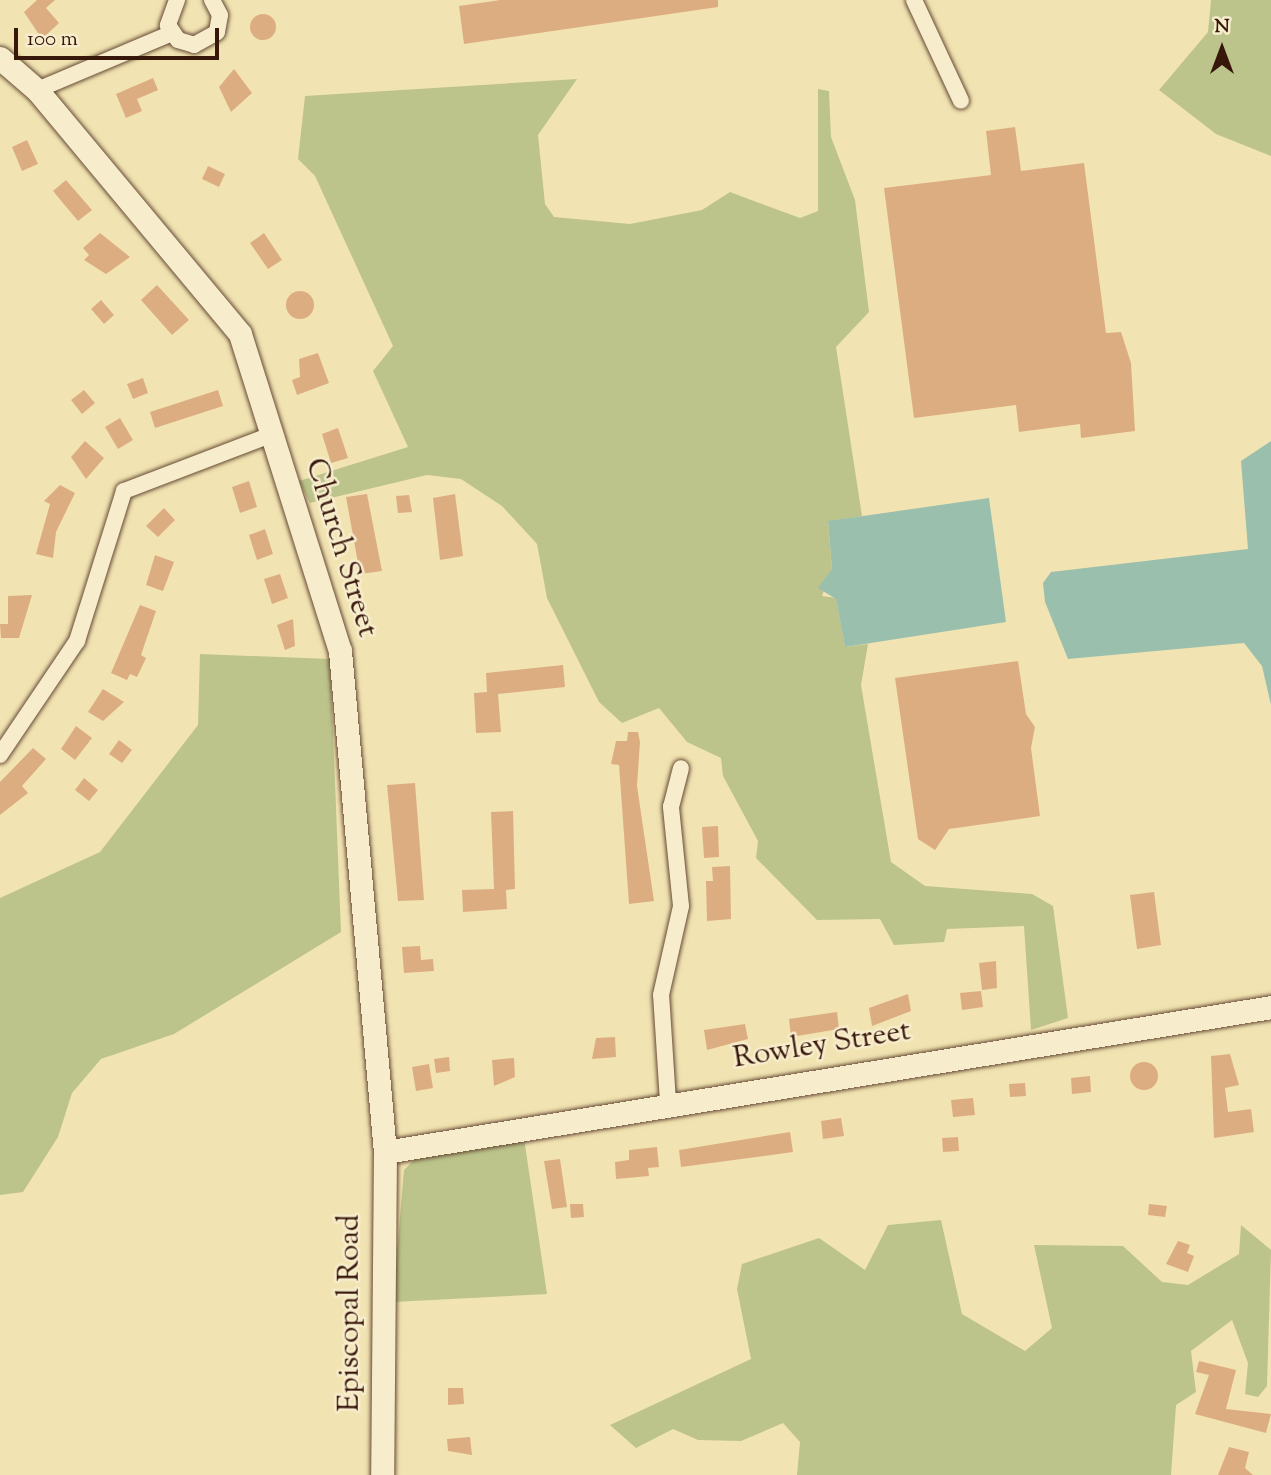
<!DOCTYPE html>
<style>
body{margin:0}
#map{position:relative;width:1271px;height:1475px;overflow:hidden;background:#f2e4b2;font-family:"Sorts Mill Goudy",serif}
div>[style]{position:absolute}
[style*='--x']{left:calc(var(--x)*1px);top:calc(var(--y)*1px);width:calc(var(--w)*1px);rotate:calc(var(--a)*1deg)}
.green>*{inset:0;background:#bcc48b}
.water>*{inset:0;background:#9bbfad}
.building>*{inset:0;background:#ddad82}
.round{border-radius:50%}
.roads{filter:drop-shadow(0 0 2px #664a35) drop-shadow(0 0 2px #664a35)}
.street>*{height:16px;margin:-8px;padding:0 8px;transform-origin:8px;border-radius:8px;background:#f7edcd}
.secondary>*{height:23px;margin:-11.5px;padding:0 11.5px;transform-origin:11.5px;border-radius:11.5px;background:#f7edcd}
span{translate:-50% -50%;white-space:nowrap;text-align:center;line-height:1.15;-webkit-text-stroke:5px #f7edcd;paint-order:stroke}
.street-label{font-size:30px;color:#38170b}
.north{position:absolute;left:1187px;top:14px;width:70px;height:70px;-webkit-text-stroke:5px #f7edcd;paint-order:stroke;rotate:0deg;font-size:19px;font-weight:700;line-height:28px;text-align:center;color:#38170b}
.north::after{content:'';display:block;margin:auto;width:24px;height:32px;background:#38170b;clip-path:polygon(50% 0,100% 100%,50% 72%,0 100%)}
.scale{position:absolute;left:14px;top:28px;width:205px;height:32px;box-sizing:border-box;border:4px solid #38170b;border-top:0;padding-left:9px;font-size:21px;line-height:24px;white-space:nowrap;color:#38170b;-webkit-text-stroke:5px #f7edcd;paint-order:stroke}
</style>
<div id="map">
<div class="green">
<div style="clip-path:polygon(1211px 0,1271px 0,1271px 156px,1216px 134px,1159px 90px,1208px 32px)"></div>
<div style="clip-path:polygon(577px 79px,538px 135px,545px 204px,554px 217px,630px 224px,702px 210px,730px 192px,800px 218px,818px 211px,818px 89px,829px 91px,831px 137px,855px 200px,869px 312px,836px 347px,862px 516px,828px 522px,832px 569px,822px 596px,836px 598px,845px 647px,868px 644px,861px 685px,891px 862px,925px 886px,1032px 894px,1053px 906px,1068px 1018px,1031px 1030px,1024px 926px,947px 929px,944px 942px,894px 945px,880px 919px,817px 920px,756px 858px,758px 841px,723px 776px,721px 758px,687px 742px,659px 708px,622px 723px,599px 702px,547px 598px,537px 544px,502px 506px,461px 479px,427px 475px,310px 503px,299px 481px,408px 447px,373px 371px,393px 346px,315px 176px,298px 159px,305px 96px)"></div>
<div style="clip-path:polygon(200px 654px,330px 659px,341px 932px,174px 1034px,101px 1059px,72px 1093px,58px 1137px,23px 1192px,0 1195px,0 898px,100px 852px,198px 725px)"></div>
<div style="clip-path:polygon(524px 1138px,547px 1294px,393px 1302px,404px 1170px,416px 1158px)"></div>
<div style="clip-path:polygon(941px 1220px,962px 1314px,1025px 1351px,1052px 1328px,1034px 1245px,1123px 1246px,1162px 1282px,1188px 1285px,1239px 1254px,1241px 1225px,1271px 1250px,1267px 1386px,1258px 1397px,1245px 1394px,1248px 1363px,1232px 1320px,1191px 1351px,1196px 1392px,1176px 1405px,1171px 1475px,797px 1475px,800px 1442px,783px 1423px,741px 1441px,698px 1440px,673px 1429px,636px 1448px,610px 1425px,751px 1359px,737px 1289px,742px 1264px,819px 1238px,865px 1270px,888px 1225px)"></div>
</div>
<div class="water">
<div style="clip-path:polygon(1271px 441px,1271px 705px,1262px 666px,1244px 643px,1068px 659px,1045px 602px,1043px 583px,1051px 572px,1248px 549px,1241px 461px)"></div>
<div style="clip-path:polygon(989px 498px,1006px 622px,845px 647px,836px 599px,818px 588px,832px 569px,828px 521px)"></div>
</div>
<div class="building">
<div style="clip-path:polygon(37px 0,55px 0,46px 8px,59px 23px,42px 39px,24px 12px)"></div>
<div style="clip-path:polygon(500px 0,718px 0,718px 7px,464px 44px,459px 6px)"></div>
<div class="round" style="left:250px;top:14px;width:26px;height:26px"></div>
<div style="clip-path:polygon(234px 69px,252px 93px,231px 112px,219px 87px)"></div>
<div style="clip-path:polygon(153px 78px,158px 90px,137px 99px,142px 111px,126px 118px,116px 94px)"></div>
<div style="clip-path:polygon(1015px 127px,1021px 171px,1084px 163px,1106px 333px,1121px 332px,1131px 363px,1135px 431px,1081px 438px,1080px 424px,1019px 432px,1016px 405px,914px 418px,884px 188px,991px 175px,986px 131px)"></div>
<div style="clip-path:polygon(27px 140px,38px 164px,22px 171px,12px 147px)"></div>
<div style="clip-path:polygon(208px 166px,225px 174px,219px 187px,202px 179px)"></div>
<div style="clip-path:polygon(66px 180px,92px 210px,78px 221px,53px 191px)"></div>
<div style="clip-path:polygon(100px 233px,130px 257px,106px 274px,84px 260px,89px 255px,83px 248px)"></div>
<div style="clip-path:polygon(264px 233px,282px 260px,268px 269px,250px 243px)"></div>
<div style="clip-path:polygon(157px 285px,189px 320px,172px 335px,141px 300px)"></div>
<div class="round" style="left:286px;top:291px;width:28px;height:28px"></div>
<div style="clip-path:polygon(101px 300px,114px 315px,104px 324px,91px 309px)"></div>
<div style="clip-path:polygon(318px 353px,329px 383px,297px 395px,292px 380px,300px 377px,299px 359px)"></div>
<div style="clip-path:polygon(143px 378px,148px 393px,133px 399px,127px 384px)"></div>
<div style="clip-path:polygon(84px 390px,95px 403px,82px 414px,71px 400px)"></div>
<div style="clip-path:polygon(218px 390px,223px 406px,155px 428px,150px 412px)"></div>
<div style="clip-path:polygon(120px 418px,133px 440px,118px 449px,105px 427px)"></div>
<div style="clip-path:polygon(338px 428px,348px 458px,331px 463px,322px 434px)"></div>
<div style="clip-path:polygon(85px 441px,104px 458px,86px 479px,71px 457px)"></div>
<div style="clip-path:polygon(249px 481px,257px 507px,240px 513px,232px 487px)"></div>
<div style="clip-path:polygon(60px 485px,75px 493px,56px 532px,53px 558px,36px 554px,50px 504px,44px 501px)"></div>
<div style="clip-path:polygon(367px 494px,382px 571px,360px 574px,346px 497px)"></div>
<div style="clip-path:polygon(455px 494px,463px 556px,440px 560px,433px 498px)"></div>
<div style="clip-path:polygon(409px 495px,412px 512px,398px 513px,396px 496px)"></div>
<div style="clip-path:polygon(164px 508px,175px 520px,158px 537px,146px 526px)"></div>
<div style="clip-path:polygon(265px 529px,273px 554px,257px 560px,249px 535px)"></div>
<div style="clip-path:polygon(155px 555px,174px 562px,163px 591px,146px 585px)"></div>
<div style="clip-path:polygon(280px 574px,288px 598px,272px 604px,264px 579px)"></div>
<div style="clip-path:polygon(32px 595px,19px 638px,1px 638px,0 624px,8px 624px,8px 596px)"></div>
<div style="clip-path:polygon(140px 605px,156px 611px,141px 655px,146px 658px,137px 677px,130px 674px,127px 680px,111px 673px)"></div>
<div style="clip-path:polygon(293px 619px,295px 646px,285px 650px,277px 625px)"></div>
<div style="clip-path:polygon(1018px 661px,1026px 714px,1035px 727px,1031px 748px,1040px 816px,949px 829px,935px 850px,918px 839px,895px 678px)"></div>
<div style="clip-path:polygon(563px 665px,565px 687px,498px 694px,501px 732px,476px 733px,474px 693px,487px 692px,486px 673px)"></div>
<div style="clip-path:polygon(103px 689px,124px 702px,103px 721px,88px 712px)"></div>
<div style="clip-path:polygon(76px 726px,92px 738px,75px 760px,61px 749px)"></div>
<div style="clip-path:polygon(628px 732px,638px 732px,640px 742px,637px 786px,654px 901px,629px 904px,619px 765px,611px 764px,616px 741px,627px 741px)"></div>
<div style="clip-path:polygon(119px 740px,132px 750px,122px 763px,109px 754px)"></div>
<div style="clip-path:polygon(33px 748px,46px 759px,22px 786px,28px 793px,0 815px,0 782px)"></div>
<div style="clip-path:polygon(84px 778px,98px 790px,89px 801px,75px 790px)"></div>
<div style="clip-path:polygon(415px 783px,424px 900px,398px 901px,387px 785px)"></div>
<div style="clip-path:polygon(513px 811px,515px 889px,506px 890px,507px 909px,463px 912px,462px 890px,494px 889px,491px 812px)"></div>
<div style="clip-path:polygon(718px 826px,719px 857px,704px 858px,702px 827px)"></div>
<div style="clip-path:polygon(730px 866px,731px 919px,707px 921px,706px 881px,713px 881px,712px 867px)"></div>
<div style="clip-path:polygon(1154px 892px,1161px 945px,1137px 949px,1130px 895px)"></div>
<div style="clip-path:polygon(420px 946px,421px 960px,433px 959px,434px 971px,404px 973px,402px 947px)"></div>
<div style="clip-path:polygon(996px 961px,997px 988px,982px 990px,979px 963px)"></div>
<div style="clip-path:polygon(981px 991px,983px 1007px,962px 1010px,960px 993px)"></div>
<div style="clip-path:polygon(908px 994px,911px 1011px,872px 1026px,869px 1008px)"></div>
<div style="clip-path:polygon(837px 1012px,839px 1029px,791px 1037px,789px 1019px)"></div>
<div style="clip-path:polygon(745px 1024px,748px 1039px,707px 1050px,704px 1030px)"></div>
<div style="clip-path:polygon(615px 1037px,616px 1057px,592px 1059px,596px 1038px)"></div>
<div style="clip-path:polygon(1230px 1054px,1239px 1085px,1225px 1088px,1228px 1112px,1251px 1109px,1254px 1132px,1214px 1138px,1211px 1056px)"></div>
<div style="clip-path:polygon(449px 1057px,450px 1071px,436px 1073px,434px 1059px)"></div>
<div style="clip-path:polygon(514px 1058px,515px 1077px,494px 1086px,492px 1060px)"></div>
<div class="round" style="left:1130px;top:1062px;width:28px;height:28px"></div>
<div style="clip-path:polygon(429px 1064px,433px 1088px,416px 1091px,412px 1067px)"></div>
<div style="clip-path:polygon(1090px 1076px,1091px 1092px,1072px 1094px,1071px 1078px)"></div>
<div style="clip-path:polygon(1025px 1083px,1026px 1096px,1010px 1097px,1009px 1084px)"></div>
<div style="clip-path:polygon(973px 1098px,975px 1115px,953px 1117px,951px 1100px)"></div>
<div style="clip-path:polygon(841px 1118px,844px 1136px,823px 1139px,821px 1121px)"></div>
<div style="clip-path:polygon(790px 1132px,793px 1152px,681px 1167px,679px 1150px)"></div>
<div style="clip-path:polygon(958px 1137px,959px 1151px,943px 1152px,942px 1138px)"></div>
<div style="clip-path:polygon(657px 1147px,659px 1167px,648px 1168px,649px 1176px,616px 1179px,615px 1162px,629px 1160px,629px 1150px)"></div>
<div style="clip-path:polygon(560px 1159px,567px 1207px,552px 1209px,544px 1161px)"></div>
<div style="clip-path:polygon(570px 1204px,583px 1204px,584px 1217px,571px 1218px)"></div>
<div style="clip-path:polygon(1149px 1204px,1167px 1206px,1165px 1217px,1148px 1215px)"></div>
<div style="clip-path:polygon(1178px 1241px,1190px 1245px,1187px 1253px,1194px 1256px,1188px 1272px,1166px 1264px)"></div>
<div style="clip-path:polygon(1199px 1361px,1236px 1370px,1226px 1409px,1271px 1414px,1266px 1433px,1195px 1414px,1209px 1375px,1196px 1372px)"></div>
<div style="clip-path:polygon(448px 1388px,463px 1388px,464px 1404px,448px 1405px)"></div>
<div style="clip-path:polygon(470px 1437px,472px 1455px,448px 1451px,447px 1439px)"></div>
<div style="clip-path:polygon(1229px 1447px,1249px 1452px,1245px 1468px,1253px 1475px,1218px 1475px)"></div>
</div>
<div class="roads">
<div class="street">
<div style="--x:177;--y:0;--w:27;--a:110"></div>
<div style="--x:168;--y:25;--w:18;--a:56"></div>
<div style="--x:178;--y:40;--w:17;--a:17"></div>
<div style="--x:194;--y:45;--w:26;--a:-29"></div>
<div style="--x:217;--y:32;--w:17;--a:-80"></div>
<div style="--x:220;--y:15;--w:17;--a:-118"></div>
<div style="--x:914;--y:0;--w:111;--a:65"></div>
<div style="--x:37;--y:90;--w:147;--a:-22.9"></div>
<div style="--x:0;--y:755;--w:138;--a:-56"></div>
<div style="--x:77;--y:641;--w:157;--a:-72.6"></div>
<div style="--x:124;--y:491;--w:157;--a:-20.9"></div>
<div style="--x:668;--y:1102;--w:107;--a:-93.7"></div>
<div style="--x:661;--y:995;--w:91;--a:-77.3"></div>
<div style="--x:681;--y:906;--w:100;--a:-95.8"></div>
<div style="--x:671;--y:807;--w:40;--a:-75.6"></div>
</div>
<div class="secondary">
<div style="--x:0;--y:58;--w:49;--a:40.9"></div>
<div style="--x:37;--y:90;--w:317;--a:50.2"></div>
<div style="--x:240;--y:334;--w:332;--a:72.5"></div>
<div style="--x:340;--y:651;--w:503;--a:84.87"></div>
<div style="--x:385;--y:1152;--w:323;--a:90.5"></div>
<div style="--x:385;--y:1152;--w:898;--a:-9.29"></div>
</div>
</div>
<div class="street-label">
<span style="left:340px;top:548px;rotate:73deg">Church Street</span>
<span style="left:822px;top:1046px;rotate:-9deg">Rowley Street</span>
<span style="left:351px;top:1313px;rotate:-90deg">Episcopal Road</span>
</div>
<div class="north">N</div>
<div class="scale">100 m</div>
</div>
